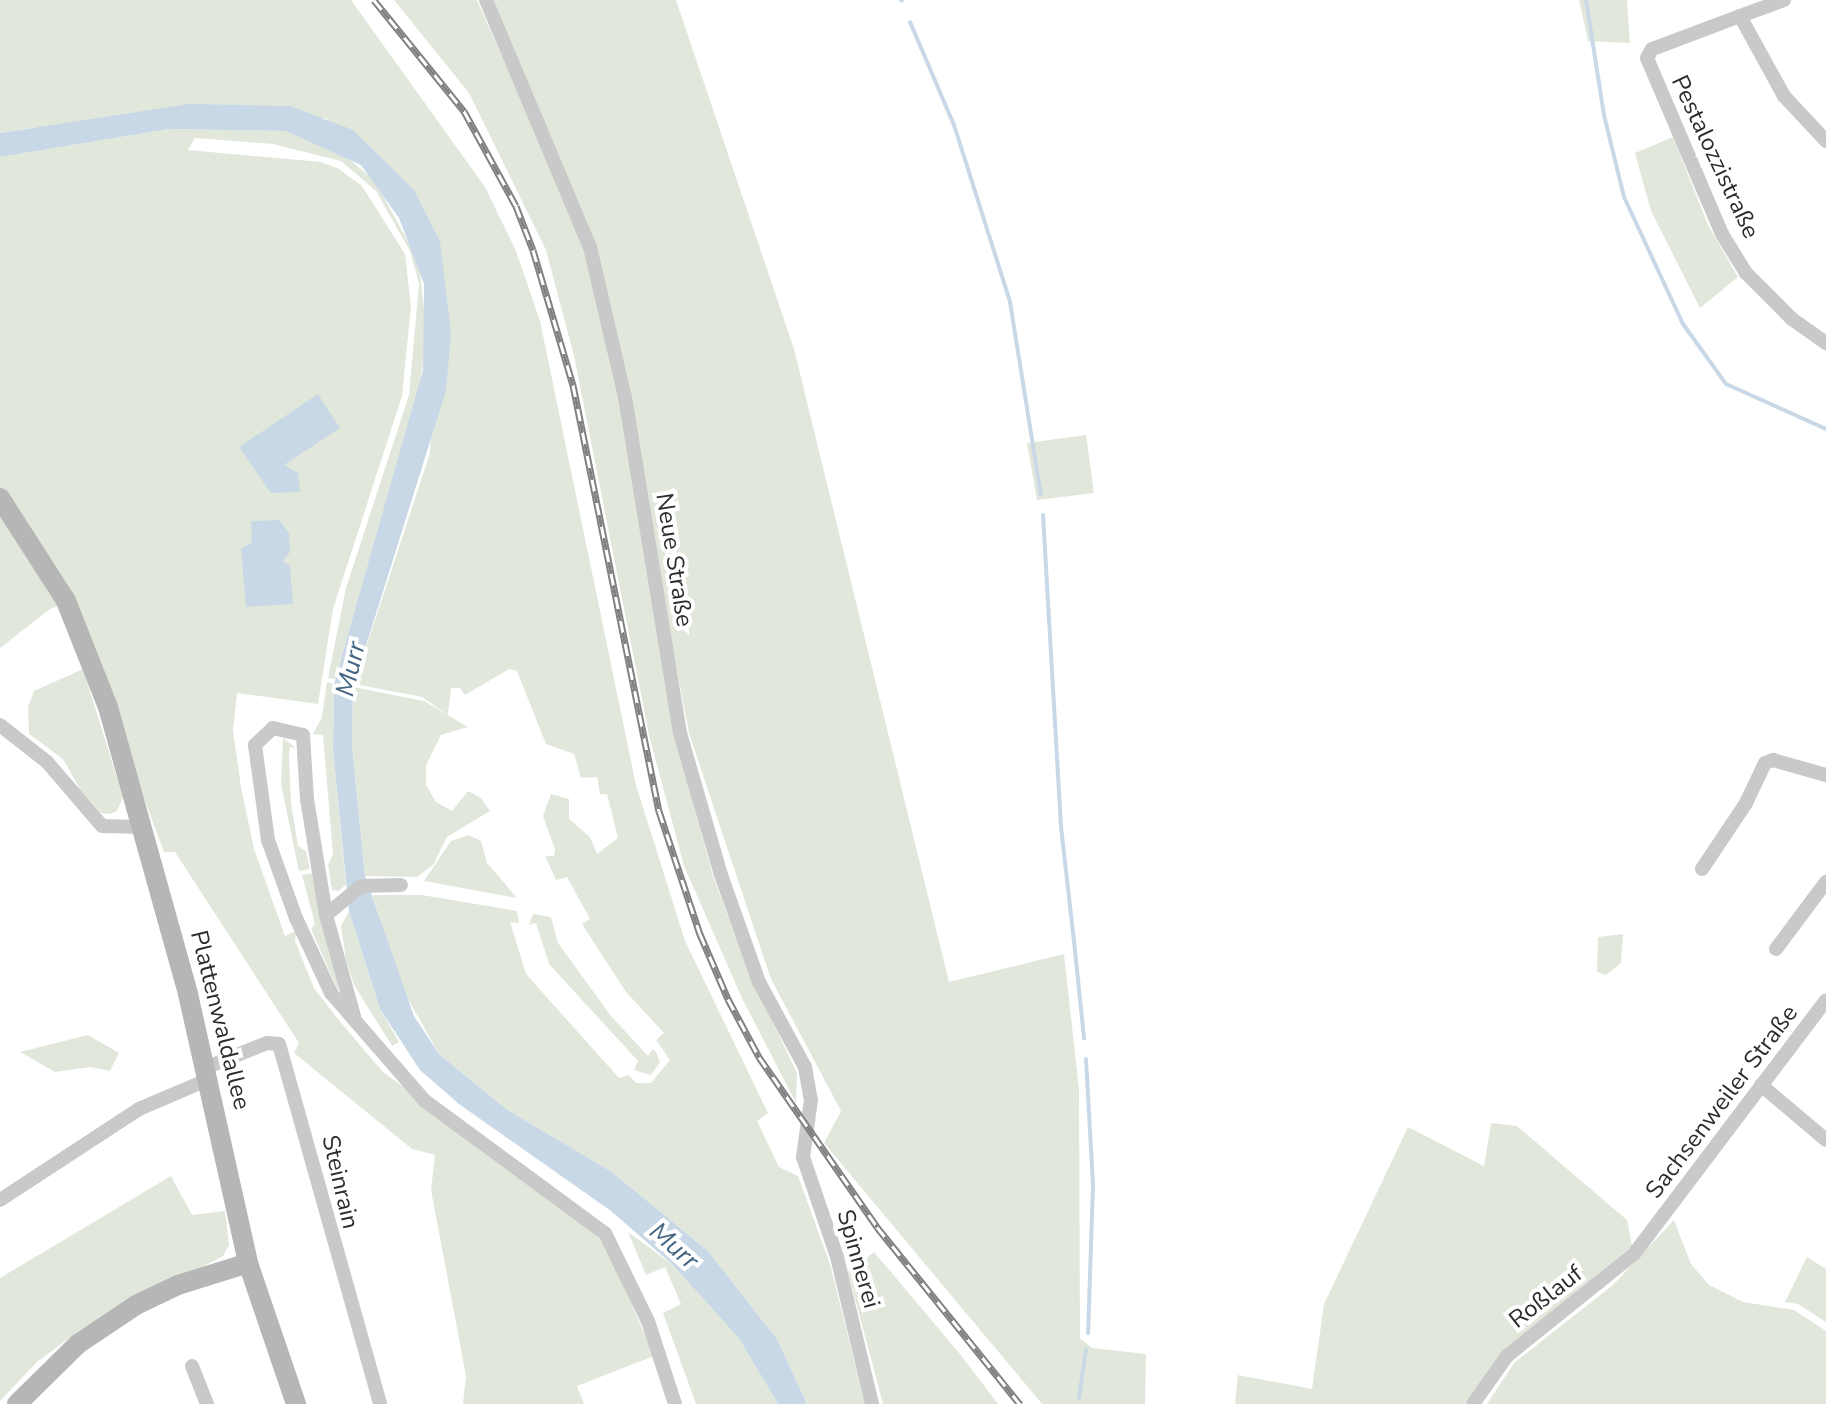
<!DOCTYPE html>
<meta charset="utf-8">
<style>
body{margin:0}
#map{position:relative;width:1826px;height:1404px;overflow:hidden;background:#fff;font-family:"Nunito Sans",sans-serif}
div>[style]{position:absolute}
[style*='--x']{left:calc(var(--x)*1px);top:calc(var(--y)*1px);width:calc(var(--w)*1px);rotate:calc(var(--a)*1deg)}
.green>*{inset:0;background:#e1e8db}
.water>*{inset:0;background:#c9d8e6}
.stream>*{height:4px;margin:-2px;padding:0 2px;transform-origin:2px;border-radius:2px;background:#c9d8e6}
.street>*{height:14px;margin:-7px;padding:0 7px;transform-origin:7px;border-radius:7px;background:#c9c9c9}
.secondary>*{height:20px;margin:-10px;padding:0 10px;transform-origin:10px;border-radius:10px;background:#b6b6b6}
.rail>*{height:7px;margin-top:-3.5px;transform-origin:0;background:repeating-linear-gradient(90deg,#fff 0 12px,#818181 0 24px);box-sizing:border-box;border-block:2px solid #818181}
span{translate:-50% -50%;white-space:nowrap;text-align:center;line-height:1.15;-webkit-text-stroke:8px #fff;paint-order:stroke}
.street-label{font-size:24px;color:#2c2c2c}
.water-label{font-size:26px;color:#446683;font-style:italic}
</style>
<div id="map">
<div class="green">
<div style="clip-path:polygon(0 0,351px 0,485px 187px,516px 251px,540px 321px,636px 785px,685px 941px,768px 1113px,757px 1121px,779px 1167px,798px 1176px,830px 1264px,865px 1404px,807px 1404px,777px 1339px,708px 1251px,612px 1172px,506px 1109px,439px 1054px,403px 990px,372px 895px,422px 895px,517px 911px,519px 923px,510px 922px,526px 974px,619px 1078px,629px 1075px,636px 1083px,651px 1083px,670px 1060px,656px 1040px,664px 1033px,626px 992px,582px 924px,590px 919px,567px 877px,556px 880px,545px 856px,554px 856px,555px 849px,543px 816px,551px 794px,569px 799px,569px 819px,590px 837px,597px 854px,618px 838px,607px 794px,600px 794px,597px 777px,581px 778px,574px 754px,546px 744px,517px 671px,509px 669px,465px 695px,460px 688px,451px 688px,448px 715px,422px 697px,354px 684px,430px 453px,440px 241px,326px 118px,30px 128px,0 133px)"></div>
<div style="clip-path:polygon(394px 0,477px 0,586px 246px,620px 403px,674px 734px,713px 876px,747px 968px,797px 1073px,796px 1103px,742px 998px,684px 866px,649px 735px,574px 356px,546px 250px,469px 93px)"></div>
<div style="clip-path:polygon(491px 0,676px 0,794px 349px,949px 982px,1064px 954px,1079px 1089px,1080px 1338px,1092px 1348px,1146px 1354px,1145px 1404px,1042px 1404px,824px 1143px,841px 1111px,771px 979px,689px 733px,595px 245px)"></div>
<div style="clip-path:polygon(1579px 0,1627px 0,1630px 43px,1588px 41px)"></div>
<div style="clip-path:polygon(169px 129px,286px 131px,342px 153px,375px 181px,419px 262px,427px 339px,416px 407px,335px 679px,328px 678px,346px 588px,409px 395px,419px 284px,410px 251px,376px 191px,341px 161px,273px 144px,195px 138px,188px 150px,321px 162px,339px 169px,362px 186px,405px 254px,411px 306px,402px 396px,333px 609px,318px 704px,237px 693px,233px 730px,241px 787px,254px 849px,285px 936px,296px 931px,295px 941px,314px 988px,337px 1018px,383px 1072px,590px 1225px,610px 1254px,654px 1356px,577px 1386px,584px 1404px,463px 1404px,466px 1376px,431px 1190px,435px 1155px,412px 1149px,294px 1053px,299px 1043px,175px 852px,164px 852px,71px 601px,50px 609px,0 648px,0 157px)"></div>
<div style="clip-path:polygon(1673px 137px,1708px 225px,1738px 277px,1700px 308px,1651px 211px,1635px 153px)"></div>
<div style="clip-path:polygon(1086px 435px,1094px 493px,1037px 500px,1027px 443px)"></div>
<div style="clip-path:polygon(83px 669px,123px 797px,117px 811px,110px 814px,101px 813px,81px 791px,63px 759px,29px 734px,28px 707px,34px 691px)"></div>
<div style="clip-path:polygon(327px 682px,334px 684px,333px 750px,346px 885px,338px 891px,332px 890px,328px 865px,333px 854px,323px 735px,313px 734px,322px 717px)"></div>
<div style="clip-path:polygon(353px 687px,424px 701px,468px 727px,441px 735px,426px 765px,426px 785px,436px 802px,452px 811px,468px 791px,481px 798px,490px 811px,447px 837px,433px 865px,417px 877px,365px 876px,352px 745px)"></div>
<div style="clip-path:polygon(283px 738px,296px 748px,290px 747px,289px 754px,291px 803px,298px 846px,306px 851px,310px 869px,299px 871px,281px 784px)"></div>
<div style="clip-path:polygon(469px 835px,481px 841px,487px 863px,517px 898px,424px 881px,451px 841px)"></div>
<div style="clip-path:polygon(312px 873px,339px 987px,338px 991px,311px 929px,315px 924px,302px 875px)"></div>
<div style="clip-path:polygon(349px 911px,380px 1009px,399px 1042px,392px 1046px,354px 985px,346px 960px,341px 926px)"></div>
<div style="clip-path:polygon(533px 914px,551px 917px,558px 943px,611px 1016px,648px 1056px,653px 1049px,656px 1052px,660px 1062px,651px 1075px,634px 1070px,638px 1061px,549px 964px,536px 923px,529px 925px)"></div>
<div style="clip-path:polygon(1623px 934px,1621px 963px,1606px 975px,1597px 972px,1598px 937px)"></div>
<div style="clip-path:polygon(88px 1035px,119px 1053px,110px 1071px,91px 1067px,55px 1072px,20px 1052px)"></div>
<div style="clip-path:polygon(1491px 1123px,1517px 1126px,1627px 1220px,1632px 1246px,1502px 1352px,1465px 1404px,1235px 1404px,1238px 1375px,1312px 1389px,1324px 1304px,1408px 1127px,1484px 1166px)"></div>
<div style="clip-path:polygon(171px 1176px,192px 1215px,225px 1211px,229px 1245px,223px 1256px,79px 1331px,37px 1362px,0 1401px,0 1278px)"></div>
<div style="clip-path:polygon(1674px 1220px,1691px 1264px,1709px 1285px,1743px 1302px,1794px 1310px,1826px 1331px,1826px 1404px,1487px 1404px,1514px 1363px,1613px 1285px)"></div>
<div style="clip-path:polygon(628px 1232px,673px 1265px,707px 1299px,738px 1337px,778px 1404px,696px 1404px,663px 1313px,681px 1304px,665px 1267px,646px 1275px)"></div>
<div style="clip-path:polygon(874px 1252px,960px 1354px,998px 1404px,883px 1404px,848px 1272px)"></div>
<div style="clip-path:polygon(1807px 1257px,1826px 1269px,1826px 1322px,1798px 1304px,1785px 1302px)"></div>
</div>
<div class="water">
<div style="clip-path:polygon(189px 104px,291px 106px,353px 130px,414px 190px,440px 241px,451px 333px,446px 391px,353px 687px,352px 745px,365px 876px,414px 1016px,439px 1054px,506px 1109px,612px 1172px,708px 1251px,777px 1339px,807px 1404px,778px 1404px,738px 1337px,673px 1265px,611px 1211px,459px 1104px,420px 1070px,380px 1009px,349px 911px,333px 750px,334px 684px,423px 370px,424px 284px,399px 218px,361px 165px,286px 131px,169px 129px,0 157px,0 133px)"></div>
<div style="clip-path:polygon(318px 394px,340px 428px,284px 465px,298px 473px,300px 492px,271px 493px,239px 447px)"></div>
<div style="clip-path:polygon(279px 520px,289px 533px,290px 552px,283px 561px,290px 566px,293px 604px,246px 607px,241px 549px,252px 542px,251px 521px)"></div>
</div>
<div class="stream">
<div style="--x:901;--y:0;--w:1;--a:45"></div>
<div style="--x:1586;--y:0;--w:116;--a:81.1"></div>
<div style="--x:1604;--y:115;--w:84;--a:76.3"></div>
<div style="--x:1624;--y:197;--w:140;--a:65.1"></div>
<div style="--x:1683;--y:324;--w:74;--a:54.4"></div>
<div style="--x:1726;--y:384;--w:110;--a:24.2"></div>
<div style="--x:910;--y:22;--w:112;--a:66.9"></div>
<div style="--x:954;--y:125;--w:186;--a:72.4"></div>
<div style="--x:1010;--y:302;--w:195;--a:80.9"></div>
<div style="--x:1043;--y:515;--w:313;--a:86.7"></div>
<div style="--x:1061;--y:827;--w:115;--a:83.5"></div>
<div style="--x:1074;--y:941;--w:98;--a:84.1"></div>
<div style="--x:1086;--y:1059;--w:126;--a:86.8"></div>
<div style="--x:1093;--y:1185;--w:148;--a:91.9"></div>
<div style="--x:1079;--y:1398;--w:49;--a:-81.9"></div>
</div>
<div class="street">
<div style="--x:486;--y:0;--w:268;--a:67.2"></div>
<div style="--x:590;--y:247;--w:154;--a:76.9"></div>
<div style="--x:625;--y:397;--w:340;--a:80.7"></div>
<div style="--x:680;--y:733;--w:145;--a:73.9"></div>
<div style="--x:720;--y:872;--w:117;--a:70.5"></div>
<div style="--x:759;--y:982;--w:97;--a:61.6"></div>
<div style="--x:805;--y:1067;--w:34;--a:80"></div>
<div style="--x:811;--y:1100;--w:58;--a:98"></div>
<div style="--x:803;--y:1157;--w:106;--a:71.2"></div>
<div style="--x:837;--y:1257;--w:151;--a:76.6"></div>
<div style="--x:1784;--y:0;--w:47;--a:160"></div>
<div style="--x:1740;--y:16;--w:91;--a:61.2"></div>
<div style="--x:1784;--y:96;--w:62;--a:47"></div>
<div style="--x:1740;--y:16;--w:94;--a:159.4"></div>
<div style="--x:1652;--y:49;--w:10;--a:119"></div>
<div style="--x:1647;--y:58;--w:191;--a:66.9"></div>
<div style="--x:1722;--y:234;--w:46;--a:58.4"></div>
<div style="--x:1746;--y:273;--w:65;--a:45"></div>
<div style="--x:1792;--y:319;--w:42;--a:35.2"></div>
<div style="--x:0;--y:725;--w:60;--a:38.2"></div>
<div style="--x:47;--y:762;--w:84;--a:49.3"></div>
<div style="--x:102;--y:826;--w:41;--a:1.4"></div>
<div style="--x:1702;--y:869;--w:79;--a:-56.3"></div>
<div style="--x:1746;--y:803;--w:44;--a:-64.6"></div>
<div style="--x:1765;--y:763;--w:9;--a:-21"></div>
<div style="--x:1773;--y:760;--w:55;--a:15.8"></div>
<div style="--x:326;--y:915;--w:45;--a:-39.6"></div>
<div style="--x:361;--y:886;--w:40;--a:-1.4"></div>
<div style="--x:1776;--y:949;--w:84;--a:-53.3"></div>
<div style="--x:354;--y:1016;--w:105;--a:-105.5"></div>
<div style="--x:326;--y:915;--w:118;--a:-99.3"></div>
<div style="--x:307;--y:799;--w:64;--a:-93.6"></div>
<div style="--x:303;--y:735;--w:31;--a:-167"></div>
<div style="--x:273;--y:728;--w:25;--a:137"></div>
<div style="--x:255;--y:745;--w:96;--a:82.2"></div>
<div style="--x:268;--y:840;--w:83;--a:70.3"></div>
<div style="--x:296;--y:918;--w:83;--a:65"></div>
<div style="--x:331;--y:993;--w:143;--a:49"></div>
<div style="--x:425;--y:1101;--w:223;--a:36.3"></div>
<div style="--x:605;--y:1233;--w:98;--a:64"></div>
<div style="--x:648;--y:1321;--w:87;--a:72"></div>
<div style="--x:205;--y:1068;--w:67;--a:-22"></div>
<div style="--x:267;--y:1043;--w:12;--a:5"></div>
<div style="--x:279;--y:1044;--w:374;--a:74.3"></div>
<div style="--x:1761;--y:1085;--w:85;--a:40.2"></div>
<div style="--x:0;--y:1200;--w:166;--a:-33.2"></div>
<div style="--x:139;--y:1109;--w:76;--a:-23.2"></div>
<div style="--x:192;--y:1366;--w:41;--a:68.5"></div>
<div style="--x:1473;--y:1404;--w:59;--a:-54.7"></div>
<div style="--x:1507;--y:1356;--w:163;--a:-38.8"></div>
<div style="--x:1634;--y:1254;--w:318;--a:-52.9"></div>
</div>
<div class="secondary">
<div style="--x:0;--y:498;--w:122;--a:57.3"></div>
<div style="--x:66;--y:601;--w:114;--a:68.4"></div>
<div style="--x:108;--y:707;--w:298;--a:74.4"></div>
<div style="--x:188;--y:994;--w:276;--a:77.4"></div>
<div style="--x:248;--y:1263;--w:149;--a:71.2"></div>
<div style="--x:17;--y:1404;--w:86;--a:-44.5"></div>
<div style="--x:78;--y:1344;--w:70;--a:-33.9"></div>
<div style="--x:136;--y:1305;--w:47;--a:-25.5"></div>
<div style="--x:178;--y:1285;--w:73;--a:-17.4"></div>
</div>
<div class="rail">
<div style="--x:374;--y:0;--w:143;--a:51"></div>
<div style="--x:464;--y:111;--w:108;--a:61.3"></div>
<div style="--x:516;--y:206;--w:47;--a:68.9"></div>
<div style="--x:533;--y:250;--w:141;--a:73.5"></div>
<div style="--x:573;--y:385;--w:435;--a:78.6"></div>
<div style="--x:659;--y:811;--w:130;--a:71.6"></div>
<div style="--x:700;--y:934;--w:71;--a:66.7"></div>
<div style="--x:728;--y:999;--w:66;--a:61.9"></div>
<div style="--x:759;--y:1057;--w:207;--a:55.2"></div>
<div style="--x:877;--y:1227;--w:228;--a:51.1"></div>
</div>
<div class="street-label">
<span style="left:1715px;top:157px;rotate:65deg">Pestalozzistraße</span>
<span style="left:674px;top:560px;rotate:81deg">Neue Straße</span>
<span style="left:220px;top:1020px;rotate:76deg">Plattenwaldallee</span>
<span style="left:1722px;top:1102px;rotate:-53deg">Sachsenweiler Straße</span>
<span style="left:340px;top:1182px;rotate:77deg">Steinrain</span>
<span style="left:858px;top:1259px;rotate:74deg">Spinnerei</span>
<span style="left:1546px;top:1297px;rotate:-38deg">Roßlauf</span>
</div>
<div class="water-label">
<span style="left:351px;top:669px;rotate:-77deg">Murr</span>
<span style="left:674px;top:1246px;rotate:42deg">Murr</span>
</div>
</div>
